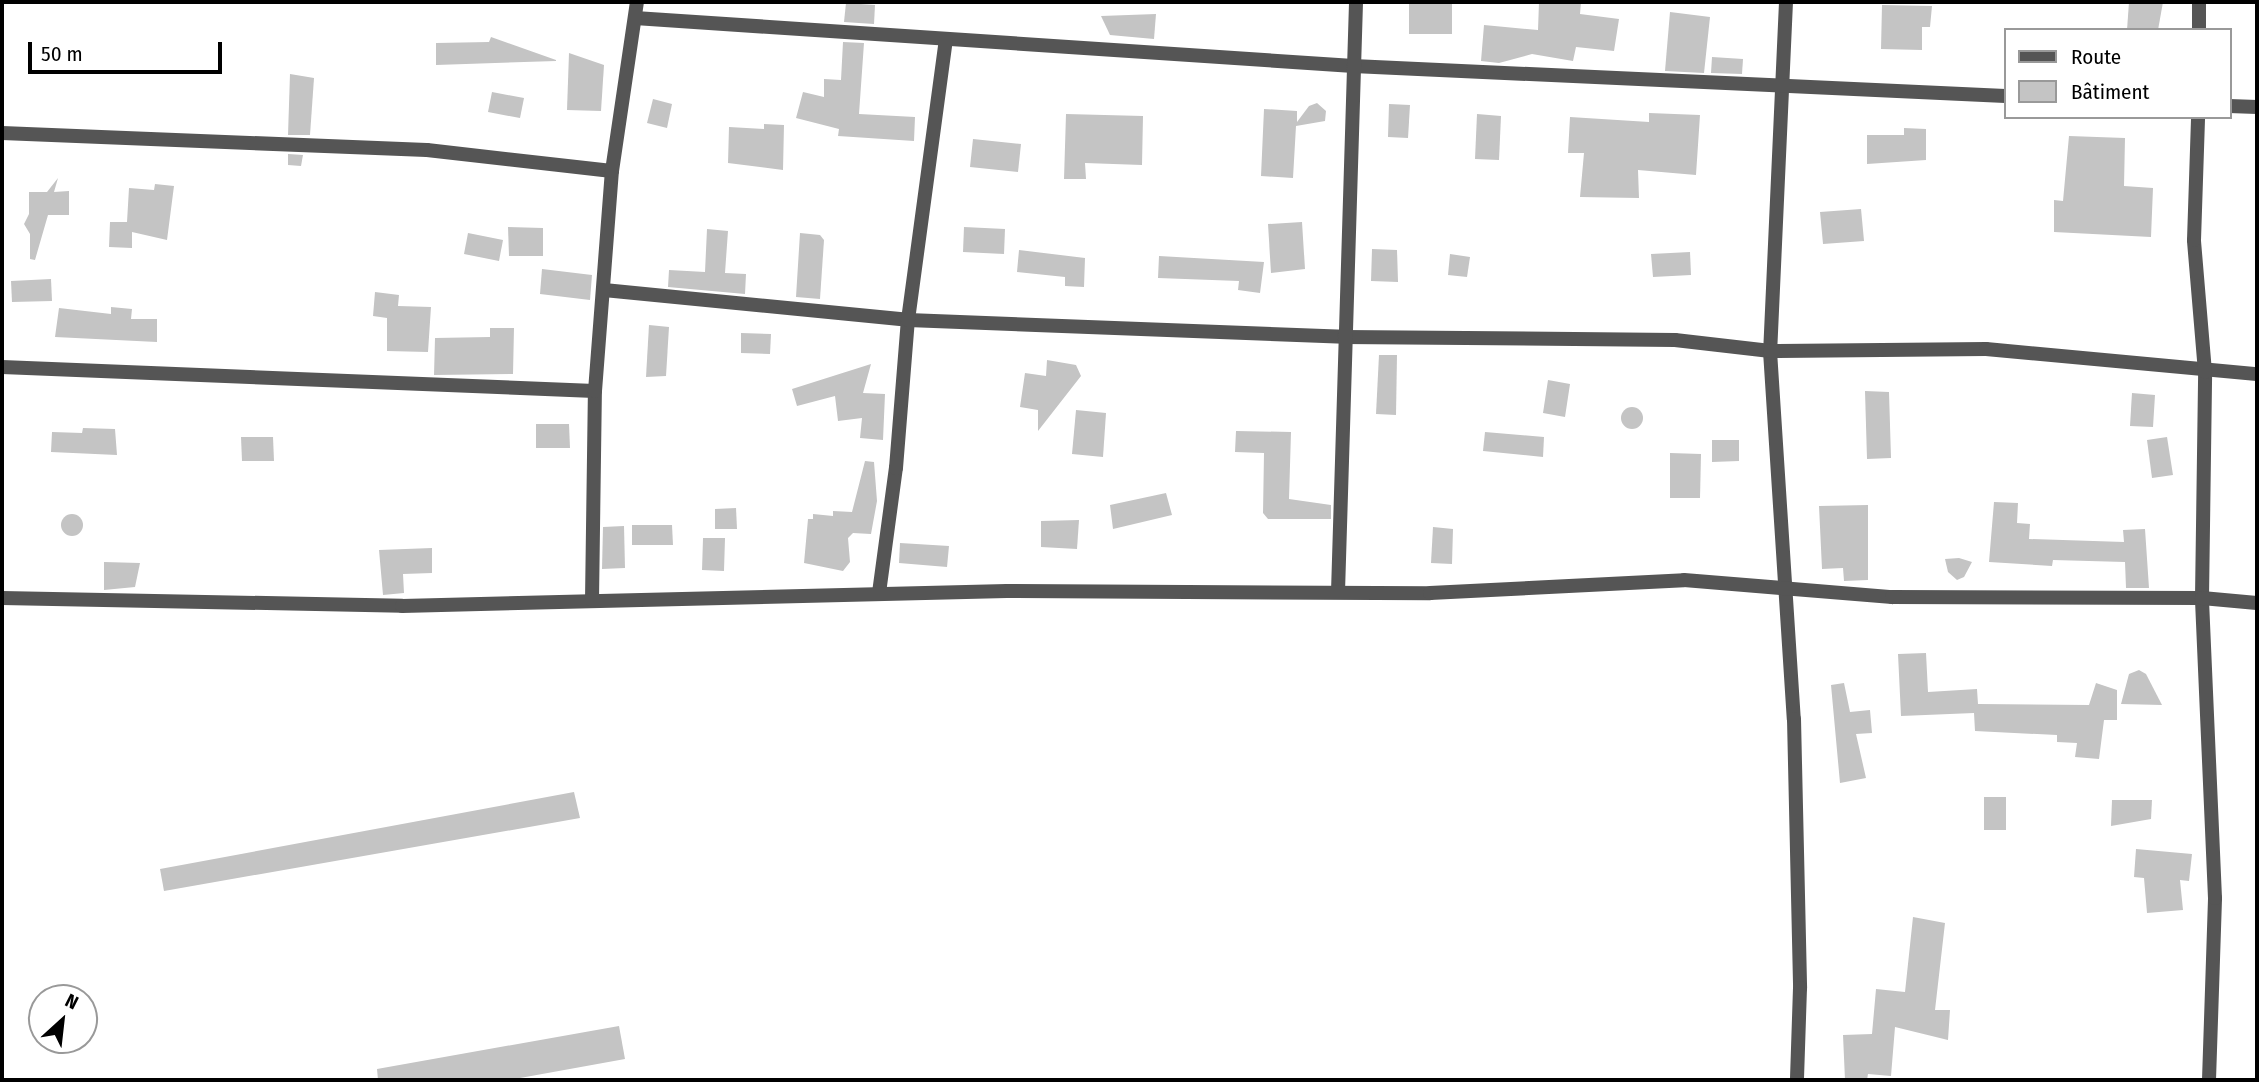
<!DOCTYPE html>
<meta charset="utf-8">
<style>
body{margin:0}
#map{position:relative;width:2259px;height:1082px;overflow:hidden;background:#fff;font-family:"Fira Sans Condensed",sans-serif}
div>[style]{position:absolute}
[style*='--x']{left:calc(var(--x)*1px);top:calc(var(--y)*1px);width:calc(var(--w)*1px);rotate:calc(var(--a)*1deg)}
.building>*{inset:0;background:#c4c4c4}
.round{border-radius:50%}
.minor>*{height:14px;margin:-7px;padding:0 7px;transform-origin:7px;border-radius:7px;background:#555}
span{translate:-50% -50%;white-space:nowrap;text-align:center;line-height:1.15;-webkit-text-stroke:5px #fff;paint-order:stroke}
.frame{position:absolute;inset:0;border:4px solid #000;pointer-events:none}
.legend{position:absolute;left:2004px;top:28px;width:228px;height:91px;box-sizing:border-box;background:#fff;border:2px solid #999;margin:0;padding:9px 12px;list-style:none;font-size:21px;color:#000}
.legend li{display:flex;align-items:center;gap:14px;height:35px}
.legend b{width:35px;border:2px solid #999}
.north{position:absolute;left:28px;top:984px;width:70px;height:70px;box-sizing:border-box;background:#fff;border:2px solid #999;border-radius:50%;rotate:27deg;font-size:19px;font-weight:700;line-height:28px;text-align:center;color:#000}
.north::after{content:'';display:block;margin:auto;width:24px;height:32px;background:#000;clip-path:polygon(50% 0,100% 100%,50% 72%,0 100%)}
.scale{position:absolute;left:28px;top:42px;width:194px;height:32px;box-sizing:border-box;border:4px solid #000;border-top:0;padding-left:9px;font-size:21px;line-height:24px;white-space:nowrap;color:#000;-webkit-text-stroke:5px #fff;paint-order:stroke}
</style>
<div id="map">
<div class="building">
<div style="clip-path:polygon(1409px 2px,1452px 2px,1452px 34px,1409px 34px)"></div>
<div style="clip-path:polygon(1539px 2px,1581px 2px,1580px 14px,1619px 19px,1614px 51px,1576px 47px,1573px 61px,1532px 54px,1499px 63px,1481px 61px,1484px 25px,1538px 30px)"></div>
<div style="clip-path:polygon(2129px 2px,2163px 2px,2158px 30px,2127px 30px)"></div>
<div style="clip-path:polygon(846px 3px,875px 5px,874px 24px,844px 22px)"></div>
<div style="clip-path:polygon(1882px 5px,1932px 6px,1930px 27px,1922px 27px,1922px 50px,1881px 49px)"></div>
<div style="clip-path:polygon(1670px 12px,1710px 17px,1704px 73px,1665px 71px)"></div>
<div style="clip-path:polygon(1156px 14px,1154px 39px,1110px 35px,1101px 16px)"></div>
<div style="clip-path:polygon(491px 37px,556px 60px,556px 61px,436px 65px,436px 43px,489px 42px)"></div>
<div style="clip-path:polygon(843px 42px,864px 43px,859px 114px,915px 117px,914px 141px,838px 136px,839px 129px,796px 118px,803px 92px,824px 97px,824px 79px,841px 80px)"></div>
<div style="clip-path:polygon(569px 53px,604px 65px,601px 111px,567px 110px)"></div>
<div style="clip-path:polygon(1712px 57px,1743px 59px,1742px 74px,1711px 73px)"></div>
<div style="clip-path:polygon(290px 74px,314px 78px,310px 135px,288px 135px)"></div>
<div style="clip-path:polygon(492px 92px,524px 98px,520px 118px,488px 112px)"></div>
<div style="clip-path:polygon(653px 99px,672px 104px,667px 128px,647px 123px)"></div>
<div style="clip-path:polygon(1317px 103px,1326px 111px,1325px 121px,1296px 126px,1293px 178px,1261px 176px,1264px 109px,1297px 111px,1297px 122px,1309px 106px)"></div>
<div style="clip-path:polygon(1389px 104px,1410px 105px,1408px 138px,1388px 137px)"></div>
<div style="clip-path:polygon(1649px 113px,1700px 115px,1696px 175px,1638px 170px,1639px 198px,1580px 197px,1584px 153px,1568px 153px,1570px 117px,1649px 122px)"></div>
<div style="clip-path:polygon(1066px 114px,1143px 116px,1142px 165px,1085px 163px,1086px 179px,1064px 179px)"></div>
<div style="clip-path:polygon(1477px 114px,1501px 116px,1499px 160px,1475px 159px)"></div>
<div style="clip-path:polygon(764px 124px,784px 125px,783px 170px,728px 163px,729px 127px,764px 129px)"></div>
<div style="clip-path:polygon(1904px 128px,1926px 129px,1926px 160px,1867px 164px,1867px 135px,1904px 135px)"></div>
<div style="clip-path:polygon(2069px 136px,2125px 138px,2124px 186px,2153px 188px,2151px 237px,2054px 232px,2054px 200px,2063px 201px)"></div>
<div style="clip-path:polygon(973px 139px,1021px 144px,1018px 172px,970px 167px)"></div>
<div style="clip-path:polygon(288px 154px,303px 155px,301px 166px,288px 165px)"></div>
<div style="clip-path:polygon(58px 178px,54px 192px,69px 191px,69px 215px,48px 215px,35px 260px,30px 259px,30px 234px,24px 224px,29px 214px,29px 192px,47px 192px)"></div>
<div style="clip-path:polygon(155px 184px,174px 186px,167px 240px,132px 232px,132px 248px,109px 247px,110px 222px,127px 222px,129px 188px,154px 190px)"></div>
<div style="clip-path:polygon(1861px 209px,1864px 241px,1823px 244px,1820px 212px)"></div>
<div style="clip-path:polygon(1302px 222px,1305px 269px,1271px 273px,1268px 224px)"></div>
<div style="clip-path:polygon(508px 227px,543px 228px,543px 256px,509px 256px)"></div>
<div style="clip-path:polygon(964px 227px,1005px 229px,1004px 254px,963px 252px)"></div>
<div style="clip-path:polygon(707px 229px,728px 231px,725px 273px,746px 274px,745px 294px,668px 287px,669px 270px,705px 272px)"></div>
<div style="clip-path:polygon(468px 233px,503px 240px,499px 261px,464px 254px)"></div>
<div style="clip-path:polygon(800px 233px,820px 235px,824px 240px,820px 299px,796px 297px)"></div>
<div style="clip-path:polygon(1372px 249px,1397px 250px,1398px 282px,1371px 281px)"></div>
<div style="clip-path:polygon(1019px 250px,1085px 258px,1084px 287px,1065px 286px,1065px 277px,1017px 272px)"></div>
<div style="clip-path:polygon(1690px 252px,1691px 275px,1653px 277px,1651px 254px)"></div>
<div style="clip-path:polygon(1450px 254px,1470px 257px,1467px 277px,1448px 275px)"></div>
<div style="clip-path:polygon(1159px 256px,1264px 262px,1260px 293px,1238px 290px,1239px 281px,1158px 278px)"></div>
<div style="clip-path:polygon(542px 269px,592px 275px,590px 300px,540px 294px)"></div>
<div style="clip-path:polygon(51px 279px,52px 301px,12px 302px,11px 281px)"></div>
<div style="clip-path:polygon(375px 292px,399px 295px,398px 306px,431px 307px,428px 352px,387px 351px,387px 318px,373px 316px)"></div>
<div style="clip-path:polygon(111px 307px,132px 309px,131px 319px,157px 319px,157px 342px,55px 337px,59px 308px,111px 314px)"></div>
<div style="clip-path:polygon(649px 325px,669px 327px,666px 376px,646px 377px)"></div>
<div style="clip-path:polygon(490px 328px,514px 328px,513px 374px,434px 375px,435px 338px,490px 337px)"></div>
<div style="clip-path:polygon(741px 333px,771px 334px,770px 354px,741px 353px)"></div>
<div style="clip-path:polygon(1379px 355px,1397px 355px,1396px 415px,1376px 414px)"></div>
<div style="clip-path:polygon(1047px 360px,1076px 365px,1081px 376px,1038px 431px,1038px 410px,1020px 407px,1025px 373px,1046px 376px)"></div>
<div style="clip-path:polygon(871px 364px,863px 393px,885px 394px,883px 440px,860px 438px,862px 418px,838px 421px,835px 396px,797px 406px,792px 389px)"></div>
<div style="clip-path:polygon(1548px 380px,1570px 384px,1565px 417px,1543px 413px)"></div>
<div style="clip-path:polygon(1865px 391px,1889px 392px,1891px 458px,1867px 459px)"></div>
<div style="clip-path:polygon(2132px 393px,2155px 395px,2153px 427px,2130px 426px)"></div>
<div class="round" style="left:1621px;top:407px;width:22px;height:22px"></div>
<div style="clip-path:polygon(1076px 410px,1106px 413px,1103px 457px,1072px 454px)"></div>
<div style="clip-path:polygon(536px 424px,569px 424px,570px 448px,536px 448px)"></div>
<div style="clip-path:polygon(83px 428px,115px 429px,117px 455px,51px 452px,52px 432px,82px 433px)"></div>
<div style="clip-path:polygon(1236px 431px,1291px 432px,1289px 499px,1331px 505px,1331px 519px,1268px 519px,1263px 513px,1264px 453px,1235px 452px)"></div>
<div style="clip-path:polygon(1485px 432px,1544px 437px,1543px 457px,1483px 451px)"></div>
<div style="clip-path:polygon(241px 437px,273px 437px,274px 461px,242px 461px)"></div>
<div style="clip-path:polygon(2167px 437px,2173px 475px,2152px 478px,2147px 440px)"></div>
<div style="clip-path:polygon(1712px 440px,1739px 440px,1739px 461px,1712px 462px)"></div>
<div style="clip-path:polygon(1670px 453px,1701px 454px,1700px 498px,1670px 498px)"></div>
<div style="clip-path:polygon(865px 461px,874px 462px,877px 501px,871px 534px,853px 533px,848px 538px,850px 562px,843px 571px,804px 563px,808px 519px,813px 519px,813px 514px,833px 516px,833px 511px,852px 512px)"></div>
<div style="clip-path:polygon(1166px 493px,1172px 515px,1113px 529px,1110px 505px)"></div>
<div style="clip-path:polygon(1994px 502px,2018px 503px,2017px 523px,2030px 524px,2029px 539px,2124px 542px,2123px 530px,2145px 529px,2149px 588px,2126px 588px,2125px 562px,2053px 560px,2052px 566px,1989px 562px)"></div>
<div style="clip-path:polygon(1868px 505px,1868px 580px,1844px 581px,1843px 568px,1822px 569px,1819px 506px)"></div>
<div style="clip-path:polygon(736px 508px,737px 529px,715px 529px,715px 509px)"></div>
<div class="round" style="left:61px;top:514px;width:22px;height:22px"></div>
<div style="clip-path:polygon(1079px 520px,1077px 549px,1041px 547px,1041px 521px)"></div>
<div style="clip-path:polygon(632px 525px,672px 525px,673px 545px,632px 545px)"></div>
<div style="clip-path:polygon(624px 526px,625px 568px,602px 569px,603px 527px)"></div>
<div style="clip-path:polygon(1433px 527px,1453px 529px,1452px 564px,1431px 563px)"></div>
<div style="clip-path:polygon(703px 538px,725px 538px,724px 571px,702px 570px)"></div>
<div style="clip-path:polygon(900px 543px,949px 546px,947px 567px,899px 563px)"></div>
<div style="clip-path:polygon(432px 548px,432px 573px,403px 574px,404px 593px,383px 595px,379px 550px)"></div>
<div style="clip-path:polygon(1959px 558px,1972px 562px,1964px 577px,1957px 580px,1948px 572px,1945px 559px)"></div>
<div style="clip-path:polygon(104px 562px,140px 563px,135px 587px,104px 590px)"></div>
<div style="clip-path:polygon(1926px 653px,1928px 692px,1977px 689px,1978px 704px,2089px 705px,2096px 683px,2117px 690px,2117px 720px,2104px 720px,2099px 759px,2075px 757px,2077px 743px,2057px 742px,2057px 735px,1975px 731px,1974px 713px,1901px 716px,1898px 654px)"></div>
<div style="clip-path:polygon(2139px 670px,2146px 674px,2162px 705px,2121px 704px,2129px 674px)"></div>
<div style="clip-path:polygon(1844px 683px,1850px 712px,1870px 710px,1872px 733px,1856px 734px,1866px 778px,1840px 783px,1831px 685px)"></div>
<div style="clip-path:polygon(574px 792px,580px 818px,164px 891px,160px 869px)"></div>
<div style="clip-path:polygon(1984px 797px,2006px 797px,2006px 830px,1984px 830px)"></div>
<div style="clip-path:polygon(2112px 800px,2152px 800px,2151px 819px,2111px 826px)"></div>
<div style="clip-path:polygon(2136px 849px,2192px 854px,2189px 881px,2180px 880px,2183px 910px,2147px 913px,2144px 878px,2134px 877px)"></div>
<div style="clip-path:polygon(1913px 917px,1945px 923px,1935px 1010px,1950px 1010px,1948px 1040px,1895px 1027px,1891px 1076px,1868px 1074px,1867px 1080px,1845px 1080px,1843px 1035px,1872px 1034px,1876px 989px,1905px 992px)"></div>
<div style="clip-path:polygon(619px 1026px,625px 1059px,509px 1080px,378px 1080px,377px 1069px)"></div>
</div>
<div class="minor">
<div style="--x:1786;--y:2;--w:349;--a:92.6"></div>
<div style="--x:1770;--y:351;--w:369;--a:86.3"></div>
<div style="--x:1794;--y:719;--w:269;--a:88.7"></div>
<div style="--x:1800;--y:988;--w:92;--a:91.9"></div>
<div style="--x:635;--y:18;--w:720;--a:3.82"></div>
<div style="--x:1353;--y:66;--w:653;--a:2.63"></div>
<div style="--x:2199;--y:30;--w:28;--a:-90"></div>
<div style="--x:2229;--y:106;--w:28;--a:2"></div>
<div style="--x:2;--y:133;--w:425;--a:2.3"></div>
<div style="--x:427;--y:150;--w:186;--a:6.5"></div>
<div style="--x:604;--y:290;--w:305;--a:5.6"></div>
<div style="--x:908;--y:320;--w:436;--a:2.2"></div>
<div style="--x:1344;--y:337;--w:331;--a:0.5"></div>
<div style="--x:1675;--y:340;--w:96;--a:6.6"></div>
<div style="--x:1770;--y:351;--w:216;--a:-0.5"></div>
<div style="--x:1986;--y:349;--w:272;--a:5.3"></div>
<div style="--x:2;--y:367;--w:593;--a:2.32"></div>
<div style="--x:1338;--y:592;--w:590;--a:-88.25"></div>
<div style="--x:879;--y:593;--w:126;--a:-82.3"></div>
<div style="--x:896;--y:468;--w:148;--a:-85.4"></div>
<div style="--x:908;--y:320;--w:283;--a:-82.3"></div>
<div style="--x:2;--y:598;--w:400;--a:1.1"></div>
<div style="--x:402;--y:606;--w:605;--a:-1.42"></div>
<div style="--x:1007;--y:591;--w:423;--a:0.3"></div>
<div style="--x:1430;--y:593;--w:254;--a:-2.9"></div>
<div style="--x:1684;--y:580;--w:209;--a:4.7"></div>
<div style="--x:1892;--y:597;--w:310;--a:0.2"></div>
<div style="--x:2202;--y:598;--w:226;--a:-89.2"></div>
<div style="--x:2205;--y:372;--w:132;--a:-94.8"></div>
<div style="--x:2194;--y:240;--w:123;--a:-88.1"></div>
<div style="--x:592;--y:600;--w:209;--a:-89.2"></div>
<div style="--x:595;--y:391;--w:221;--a:-85.6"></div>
<div style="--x:612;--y:171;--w:171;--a:-81.6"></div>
<div style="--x:2209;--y:1080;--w:182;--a:-88.1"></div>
<div style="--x:2215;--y:898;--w:300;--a:-92.5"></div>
<div style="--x:2202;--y:598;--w:55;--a:5.2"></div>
</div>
<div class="frame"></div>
<ul class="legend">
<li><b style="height:9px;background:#555"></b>Route</li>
<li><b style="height:19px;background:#c4c4c4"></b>Bâtiment</li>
</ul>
<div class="north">N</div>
<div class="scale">50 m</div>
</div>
